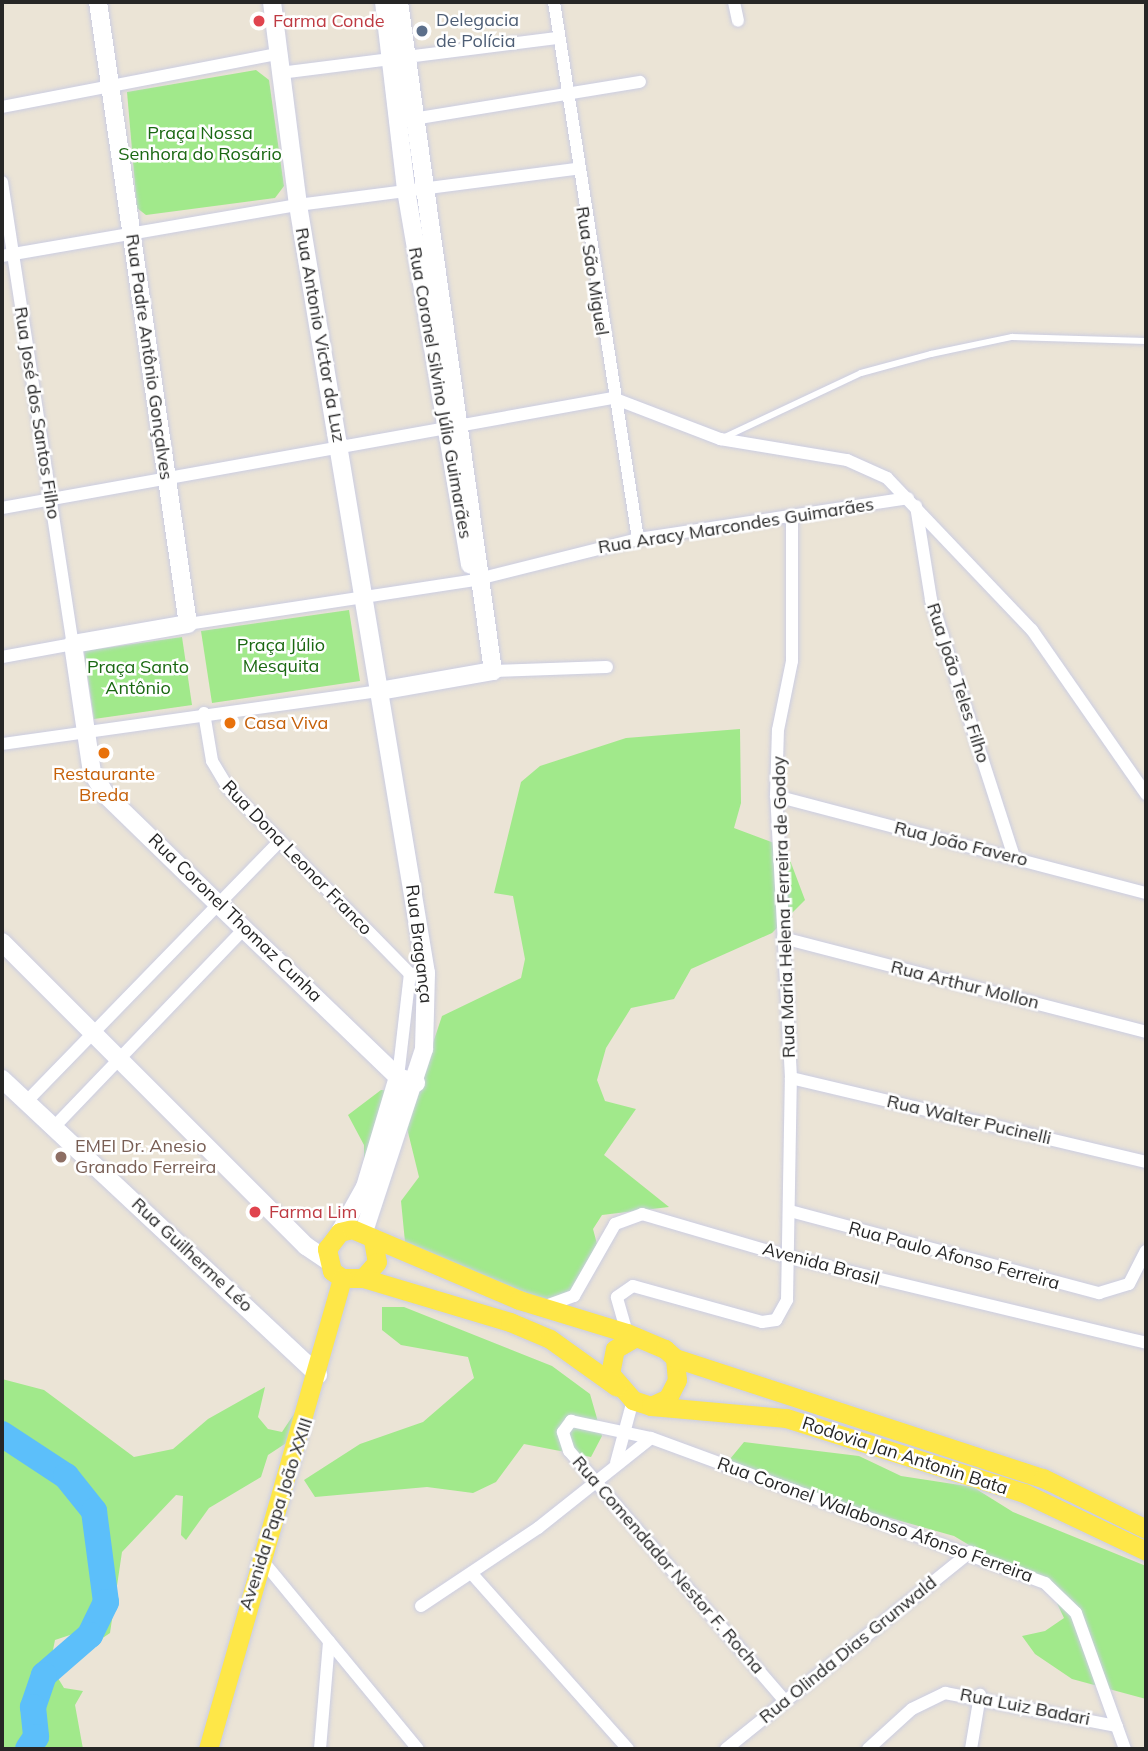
<!DOCTYPE html>
<meta charset="utf-8">
<style>
body{margin:0}
#map{position:relative;width:1148px;height:1751px;overflow:hidden;background:#ebe4d6;font-family:Mulish,sans-serif}
div>[style]{position:absolute}
[style*='--x']{left:calc(var(--x)*1px);top:calc(var(--y)*1px);width:calc(var(--w)*1px);rotate:calc(var(--a)*1deg)}
.green>*{inset:0;background:#a1e98b}
.river>*{height:26px;margin:-13px;padding:0 13px;transform-origin:13px;border-radius:13px;background:#5cbffa}
.roads{filter:drop-shadow(0 0 2px #cbcde2) drop-shadow(0 0 2px #cbcde2)}
.lane>*{height:6px;margin:-3px;padding:0 3px;transform-origin:3px;border-radius:3px;background:#fff}
.street>*{height:12px;margin:-6px;padding:0 6px;transform-origin:6px;border-radius:6px;background:#fff}
.secondary>*{height:18px;margin:-9px;padding:0 9px;transform-origin:9px;border-radius:9px;background:#fff}
.primary>*{height:19px;margin:-9.5px;padding:0 9.5px;transform-origin:9.5px;border-radius:9.5px;background:#fee748}
.dots>*{width:19px;height:19px;translate:-50% -50%;box-sizing:border-box;border:4px solid #fff;border-radius:50%}
span{translate:-50% -50%;white-space:nowrap;text-align:center;line-height:1.15;-webkit-text-stroke:5px #fff;paint-order:stroke}
.health-label{font-size:18px;color:#be3a42}
.left{translate:0 -50%;text-align:left}
.service-label{font-size:18px;color:#4e5e75}
.park-label{font-size:18px;color:#1a6812}
.street-label{font-size:18px;color:#262626}
.food-label{font-size:18px;color:#c56008}
.education-label{font-size:18px;color:#785e54}
.frame{position:absolute;inset:0;border:4px solid #262626;pointer-events:none}
</style>
<div id="map">
<div class="green">
<div style="clip-path:polygon(256px 70px,269px 80px,284px 186px,275px 198px,146px 215px,137px 208px,127px 92px)"></div>
<div style="clip-path:polygon(349px 610px,360px 681px,212px 703px,201px 631px)"></div>
<div style="clip-path:polygon(182px 637px,192px 705px,94px 719px,84px 651px)"></div>
<div style="clip-path:polygon(740px 729px,741px 803px,734px 828px,785px 847px,805px 900px,772px 933px,691px 969px,674px 999px,631px 1008px,606px 1048px,597px 1080px,605px 1101px,636px 1109px,604px 1155px,669px 1207px,602px 1215px,593px 1229px,597px 1244px,569px 1295px,546px 1302px,405px 1242px,401px 1201px,419px 1177px,406px 1124px,364px 1179px,364px 1145px,348px 1115px,381px 1090px,417px 1091px,442px 1016px,521px 978px,525px 959px,513px 896px,494px 893px,521px 782px,540px 766px,626px 738px)"></div>
<div style="clip-path:polygon(382px 1307px,404px 1307px,552px 1366px,590px 1394px,602px 1436px,591px 1457px,524px 1444px,496px 1482px,473px 1493px,427px 1487px,315px 1497px,304px 1480px,360px 1444px,423px 1422px,474px 1378px,468px 1357px,401px 1345px,382px 1330px)"></div>
<div style="clip-path:polygon(2px 1379px,44px 1390px,134px 1457px,173px 1449px,208px 1419px,265px 1387px,258px 1417px,268px 1429px,282px 1432px,298px 1408px,300px 1434px,268px 1455px,261px 1477px,209px 1508px,186px 1540px,181px 1535px,183px 1496px,176px 1495px,122px 1552px,110px 1633px,79px 1654px,73px 1634px,55px 1640px,50px 1665px,64px 1688px,83px 1691px,75px 1705px,83px 1749px,2px 1749px)"></div>
<div style="clip-path:polygon(744px 1442px,859px 1456px,901px 1476px,973px 1487px,1013px 1512px,1146px 1566px,1146px 1699px,1072px 1679px,1035px 1654px,1022px 1636px,1045px 1631px,1064px 1618px,1053px 1595px,954px 1536px,744px 1477px,730px 1459px)"></div>
</div>
<div class="river">
<div style="--x:2;--y:1434;--w:77;--a:33.3"></div>
<div style="--x:66;--y:1476;--w:45;--a:51.3"></div>
<div style="--x:94;--y:1511;--w:92;--a:82.5"></div>
<div style="--x:106;--y:1602;--w:37;--a:116"></div>
<div style="--x:90;--y:1635;--w:61;--a:139"></div>
<div style="--x:44;--y:1675;--w:34;--a:109"></div>
<div style="--x:33;--y:1707;--w:30;--a:84"></div>
<div style="--x:36;--y:1737;--w:14;--a:124"></div>
</div>
<div class="roads">
<div class="lane">
<div style="--x:725;--y:437;--w:150;--a:-25.2"></div>
<div style="--x:861;--y:373;--w:73;--a:-15.2"></div>
<div style="--x:931;--y:354;--w:83;--a:-11.9"></div>
<div style="--x:1012;--y:337;--w:134;--a:1.7"></div>
</div>
<div class="street">
<div style="--x:554;--y:2;--w:544;--a:81.11"></div>
<div style="--x:734;--y:2;--w:19;--a:78"></div>
<div style="--x:280;--y:73;--w:281;--a:-7.2"></div>
<div style="--x:2;--y:107;--w:281;--a:-10.9"></div>
<div style="--x:413;--y:119;--w:230;--a:-9.3"></div>
<div style="--x:2;--y:182;--w:467;--a:81.3"></div>
<div style="--x:73;--y:644;--w:72;--a:169.6"></div>
<div style="--x:2;--y:256;--w:300;--a:-9.8"></div>
<div style="--x:298;--y:205;--w:280;--a:-7.4"></div>
<div style="--x:916;--y:506;--w:95;--a:80.9"></div>
<div style="--x:931;--y:600;--w:270;--a:72.1"></div>
<div style="--x:2;--y:508;--w:621;--a:-10.21"></div>
<div style="--x:613;--y:398;--w:115;--a:21"></div>
<div style="--x:720;--y:439;--w:129;--a:9.4"></div>
<div style="--x:847;--y:460;--w:44;--a:24.2"></div>
<div style="--x:887;--y:478;--w:210;--a:46.4"></div>
<div style="--x:1032;--y:630;--w:200;--a:55.2"></div>
<div style="--x:188;--y:624;--w:289;--a:-8.7"></div>
<div style="--x:474;--y:580;--w:169;--a:-14"></div>
<div style="--x:638;--y:539;--w:273;--a:-8.6"></div>
<div style="--x:493;--y:671;--w:114;--a:-2"></div>
<div style="--x:204;--y:713;--w:49;--a:80.5"></div>
<div style="--x:212;--y:761;--w:31;--a:59"></div>
<div style="--x:228;--y:788;--w:260;--a:45.6"></div>
<div style="--x:410;--y:974;--w:16;--a:-4"></div>
<div style="--x:2;--y:744;--w:381;--a:-8"></div>
<div style="--x:776;--y:796;--w:383;--a:14.7"></div>
<div style="--x:783;--y:938;--w:375;--a:14.5"></div>
<div style="--x:398;--y:1077;--w:104;--a:-83.4"></div>
<div style="--x:791;--y:1078;--w:365;--a:13.3"></div>
<div style="--x:26;--y:1102;--w:363;--a:-45.8"></div>
<div style="--x:54;--y:1127;--w:276;--a:-46.2"></div>
<div style="--x:790;--y:1211;--w:320;--a:14.9"></div>
<div style="--x:1099;--y:1293;--w:31;--a:-17"></div>
<div style="--x:1129;--y:1284;--w:37;--a:-63"></div>
<div style="--x:546;--y:1306;--w:30;--a:-20"></div>
<div style="--x:574;--y:1296;--w:83;--a:-60.3"></div>
<div style="--x:615;--y:1224;--w:29;--a:-20"></div>
<div style="--x:642;--y:1214;--w:153;--a:16.3"></div>
<div style="--x:789;--y:1257;--w:367;--a:13.5"></div>
<div style="--x:627;--y:1333;--w:37;--a:-106"></div>
<div style="--x:617;--y:1297;--w:19;--a:-35"></div>
<div style="--x:633;--y:1286;--w:134;--a:15.6"></div>
<div style="--x:762;--y:1322;--w:14;--a:-8"></div>
<div style="--x:776;--y:1320;--w:23;--a:-61"></div>
<div style="--x:787;--y:1300;--w:222;--a:-89"></div>
<div style="--x:791;--y:1078;--w:282;--a:-93"></div>
<div style="--x:776;--y:796;--w:66;--a:-88.3"></div>
<div style="--x:778;--y:730;--w:70;--a:-78.5"></div>
<div style="--x:792;--y:661;--w:145;--a:-90"></div>
<div style="--x:616;--y:1463;--w:65;--a:-74.9"></div>
<div style="--x:262;--y:1560;--w:245;--a:50.5"></div>
<div style="--x:473;--y:1575;--w:233;--a:48.3"></div>
<div style="--x:421;--y:1606;--w:141;--a:-33.7"></div>
<div style="--x:538;--y:1528;--w:144;--a:-38.5"></div>
<div style="--x:785;--y:1701;--w:330;--a:-130.8"></div>
<div style="--x:569;--y:1451;--w:20;--a:-108"></div>
<div style="--x:563;--y:1432;--w:14;--a:-54"></div>
<div style="--x:571;--y:1421;--w:82;--a:12"></div>
<div style="--x:651;--y:1438;--w:420;--a:20.2"></div>
<div style="--x:1045;--y:1583;--w:43;--a:44.1"></div>
<div style="--x:1076;--y:1613;--w:145;--a:70.2"></div>
<div style="--x:320;--y:1749;--w:108;--a:-85.2"></div>
<div style="--x:726;--y:1749;--w:314;--a:-38.9"></div>
<div style="--x:868;--y:1749;--w:59;--a:-42.3"></div>
<div style="--x:912;--y:1709;--w:37;--a:-26"></div>
<div style="--x:945;--y:1693;--w:175;--a:10.9"></div>
<div style="--x:971;--y:1749;--w:55;--a:-80.5"></div>
</div>
<div class="secondary">
<div style="--x:98;--y:2;--w:628;--a:81.77"></div>
<div style="--x:188;--y:624;--w:117;--a:170.1"></div>
<div style="--x:73;--y:644;--w:129;--a:81.6"></div>
<div style="--x:92;--y:772;--w:26;--a:59"></div>
<div style="--x:105;--y:794;--w:158;--a:44.2"></div>
<div style="--x:218;--y:904;--w:250;--a:43.9"></div>
<div style="--x:398;--y:1077;--w:19;--a:18"></div>
<div style="--x:272;--y:2;--w:205;--a:82.7"></div>
<div style="--x:298;--y:205;--w:779;--a:80.54"></div>
<div style="--x:426;--y:973;--w:76;--a:91.5"></div>
<div style="--x:424;--y:1049;--w:193;--a:108.2"></div>
<div style="--x:384;--y:2;--w:189;--a:83.3"></div>
<div style="--x:406;--y:190;--w:380;--a:80.3"></div>
<div style="--x:379;--y:691;--w:116;--a:-10"></div>
<div style="--x:493;--y:671;--w:676;--a:-98"></div>
<div style="--x:2;--y:942;--w:430;--a:45"></div>
<div style="--x:306;--y:1246;--w:25;--a:34"></div>
<div style="--x:2;--y:1079;--w:433;--a:43.1"></div>
<div style="--x:340;--y:1232;--w:51;--a:-60.9"></div>
<div style="--x:365;--y:1187;--w:115;--a:-73.3"></div>
</div>
<div class="primary">
<div style="--x:373;--y:1240;--w:22;--a:80"></div>
<div style="--x:377;--y:1262;--w:21;--a:131"></div>
<div style="--x:363;--y:1278;--w:21;--a:180"></div>
<div style="--x:342;--y:1278;--w:12;--a:-145"></div>
<div style="--x:332;--y:1271;--w:23;--a:-103"></div>
<div style="--x:327;--y:1249;--w:21;--a:-53"></div>
<div style="--x:340;--y:1232;--w:12;--a:-14"></div>
<div style="--x:352;--y:1229;--w:181;--a:23"></div>
<div style="--x:519;--y:1300;--w:113;--a:17"></div>
<div style="--x:627;--y:1333;--w:41;--a:22.8"></div>
<div style="--x:665;--y:1349;--w:13;--a:42"></div>
<div style="--x:675;--y:1358;--w:22;--a:85"></div>
<div style="--x:677;--y:1380;--w:20;--a:117"></div>
<div style="--x:668;--y:1398;--w:19;--a:155"></div>
<div style="--x:651;--y:1406;--w:19;--a:-162"></div>
<div style="--x:633;--y:1400;--w:35;--a:-131"></div>
<div style="--x:610;--y:1374;--w:25;--a:-79"></div>
<div style="--x:615;--y:1349;--w:24;--a:-30"></div>
<div style="--x:363;--y:1278;--w:153;--a:16.7"></div>
<div style="--x:510;--y:1322;--w:43;--a:23"></div>
<div style="--x:550;--y:1339;--w:82;--a:35.6"></div>
<div style="--x:675;--y:1358;--w:387;--a:18.1"></div>
<div style="--x:1043;--y:1478;--w:115;--a:26.3"></div>
<div style="--x:651;--y:1406;--w:136;--a:5.1"></div>
<div style="--x:786;--y:1418;--w:250;--a:17.5"></div>
<div style="--x:1024;--y:1493;--w:135;--a:25.4"></div>
<div style="--x:208;--y:1749;--w:490;--a:-74.1"></div>
</div>
</div>
<div class="dots">
<div style="left:259px;top:21px;background:#e0444e"></div>
<div style="left:422px;top:31px;background:#5c6f8a"></div>
<div style="left:230px;top:723px;background:#e8710a"></div>
<div style="left:104px;top:753px;background:#e8710a"></div>
<div style="left:61px;top:1157px;background:#8d6e63"></div>
<div style="left:255px;top:1212px;background:#e0444e"></div>
</div>
<div class="health-label">
<span class="left" style="left:273px;top:21px">Farma Conde</span>
<span class="left" style="left:269px;top:1212px">Farma Lim</span>
</div>
<div class="service-label">
<span class="left" style="left:436px;top:31px">Delegacia<br>de Polícia</span>
</div>
<div class="park-label">
<span style="left:200px;top:144px">Praça Nossa<br>Senhora do Rosário</span>
<span style="left:281px;top:656px">Praça Júlio<br>Mesquita</span>
<span style="left:138px;top:678px">Praça Santo<br>Antônio</span>
</div>
<div class="street-label">
<span style="left:592px;top:271px;rotate:81deg">Rua São Miguel</span>
<span style="left:320px;top:335px;rotate:80deg">Rua Antonio Victor da Luz</span>
<span style="left:149px;top:357px;rotate:82deg">Rua Padre Antônio Gonçalves</span>
<span style="left:440px;top:393px;rotate:80deg">Rua Coronel Silvino Júlio Guimarães</span>
<span style="left:37px;top:413px;rotate:81deg">Rua José dos Santos Filho</span>
<span style="left:736px;top:526px;rotate:-9deg">Rua Aracy Marcondes Guimarães</span>
<span style="left:958px;top:683px;rotate:72deg">Rua João Teles Filho</span>
<span style="left:961px;top:844px;rotate:14deg">Rua João Favero</span>
<span style="left:297px;top:858px;rotate:46deg">Rua Dona Leonor Franco</span>
<span style="left:784px;top:907px;rotate:-92deg">Rua Maria Helena Ferreira de Godoy</span>
<span style="left:235px;top:918px;rotate:44deg">Rua Coronel Thomaz Cunha</span>
<span style="left:419px;top:944px;rotate:83deg">Rua Bragança</span>
<span style="left:965px;top:985px;rotate:14deg">Rua Arthur Mollon</span>
<span style="left:969px;top:1120px;rotate:13deg">Rua Walter Pucinelli</span>
<span style="left:192px;top:1255px;rotate:43deg">Rua Guilherme Léo</span>
<span style="left:954px;top:1256px;rotate:15deg">Rua Paulo Afonso Ferreira</span>
<span style="left:821px;top:1264px;rotate:15deg">Avenida Brasil</span>
<span style="left:905px;top:1456px;rotate:18deg">Rodovia Jan Antonin Bata</span>
<span style="left:276px;top:1514px;rotate:-72deg">Avenida Papa João XXIII</span>
<span style="left:875px;top:1520px;rotate:20deg">Rua Coronel Walabonso Afonso Ferreira</span>
<span style="left:668px;top:1565px;rotate:49deg">Rua Comendador Nestor F. Rocha</span>
<span style="left:848px;top:1650px;rotate:-39deg">Rua Olinda Dias Grunwald</span>
<span style="left:1025px;top:1707px;rotate:11deg">Rua Luiz Badari</span>
</div>
<div class="food-label">
<span class="left" style="left:244px;top:723px">Casa Viva</span>
<span style="left:104px;top:785px">Restaurante<br>Breda</span>
</div>
<div class="education-label">
<span class="left" style="left:75px;top:1157px">EMEI Dr. Anesio<br>Granado Ferreira</span>
</div>
<div class="frame"></div>
</div>
